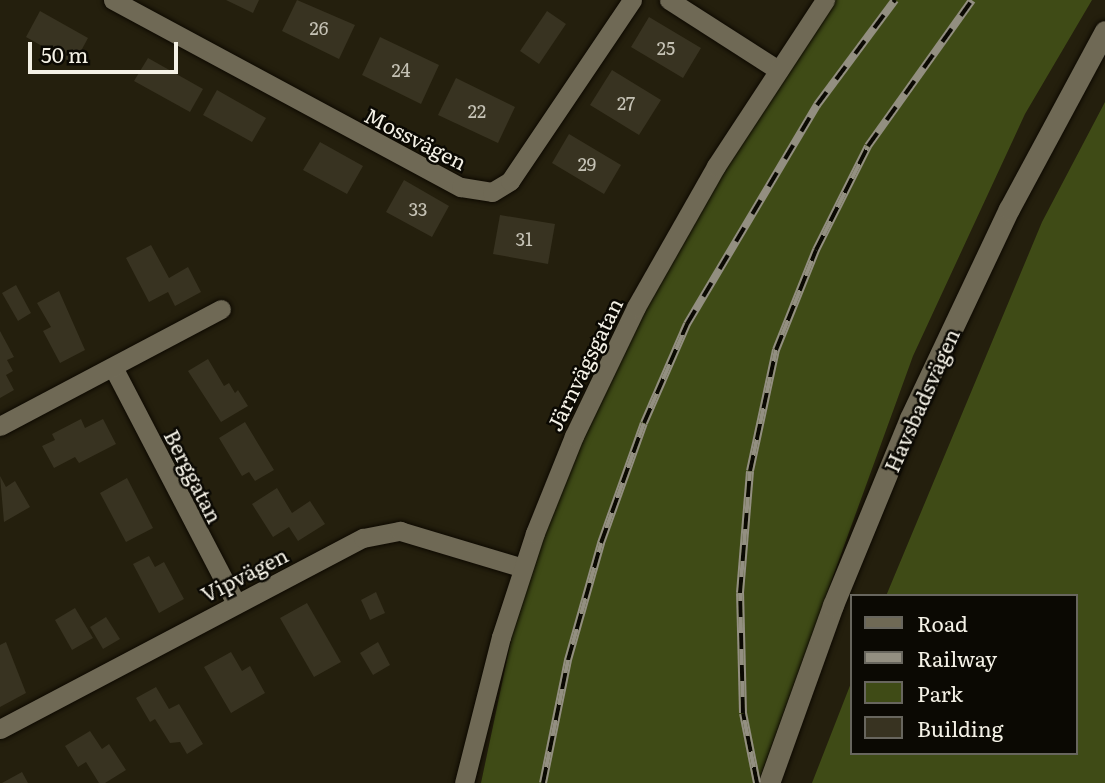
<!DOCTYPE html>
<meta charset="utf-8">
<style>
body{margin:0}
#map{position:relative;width:1105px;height:783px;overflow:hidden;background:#241f0d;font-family:Literata,serif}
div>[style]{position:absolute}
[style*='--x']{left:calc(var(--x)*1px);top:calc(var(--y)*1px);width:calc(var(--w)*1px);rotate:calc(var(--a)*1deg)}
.green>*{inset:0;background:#3f4b16}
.building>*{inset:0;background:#383321}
.roads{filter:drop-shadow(0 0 2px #0d0900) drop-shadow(0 0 2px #0d0900)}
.street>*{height:19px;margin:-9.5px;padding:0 9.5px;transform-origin:9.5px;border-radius:9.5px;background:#6f6955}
.secondary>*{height:21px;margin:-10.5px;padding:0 10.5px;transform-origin:10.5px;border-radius:10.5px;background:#6f6955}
.rail>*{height:8px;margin-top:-4px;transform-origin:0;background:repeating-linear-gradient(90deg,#0b0903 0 16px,#938f81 0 32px);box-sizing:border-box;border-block:2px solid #938f81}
span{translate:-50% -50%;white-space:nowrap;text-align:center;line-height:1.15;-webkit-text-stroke:5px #0b0903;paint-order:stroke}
.number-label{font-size:18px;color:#c5c2b5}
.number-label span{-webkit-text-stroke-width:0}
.street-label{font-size:21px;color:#f4f1e6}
.legend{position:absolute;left:850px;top:594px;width:228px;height:161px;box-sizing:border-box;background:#0b0903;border:2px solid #68665e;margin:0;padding:9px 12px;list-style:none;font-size:21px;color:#f4f1e6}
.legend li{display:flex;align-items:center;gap:14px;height:35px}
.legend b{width:35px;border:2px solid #68665e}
.scale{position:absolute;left:28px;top:42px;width:150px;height:32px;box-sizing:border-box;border:4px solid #f4f1e6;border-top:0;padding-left:9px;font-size:21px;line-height:24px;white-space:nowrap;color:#f4f1e6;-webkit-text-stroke:5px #0b0903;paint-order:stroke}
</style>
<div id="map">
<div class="green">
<div style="clip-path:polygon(823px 0,1092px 0,1025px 114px,913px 356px,758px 783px,481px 783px,529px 555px,586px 403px)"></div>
<div style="clip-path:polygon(1105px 102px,1105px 783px,812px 783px,851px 683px,851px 753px,1075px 753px,1075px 596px,886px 596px,1042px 222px)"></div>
</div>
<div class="building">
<div style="clip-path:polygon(226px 0,259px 0,253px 13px)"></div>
<div style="clip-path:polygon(297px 0,355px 25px,339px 59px,282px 31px)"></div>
<div style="clip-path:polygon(40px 11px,88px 38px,74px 64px,26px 37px)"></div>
<div style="clip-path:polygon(547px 11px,566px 24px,539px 64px,520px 51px)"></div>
<div style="clip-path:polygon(649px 17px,701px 48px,683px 78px,631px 47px)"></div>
<div style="clip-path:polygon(380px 37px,439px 65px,421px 104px,362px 75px)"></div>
<div style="clip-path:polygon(148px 58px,203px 89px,190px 112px,134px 81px)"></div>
<div style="clip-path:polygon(612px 70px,661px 100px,639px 135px,590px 105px)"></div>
<div style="clip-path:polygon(456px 78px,515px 107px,498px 143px,438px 115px)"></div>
<div style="clip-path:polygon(217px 90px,266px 118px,252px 142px,203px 115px)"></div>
<div style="clip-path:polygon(569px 134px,621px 165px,604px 194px,552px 163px)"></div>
<div style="clip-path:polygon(320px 142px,363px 166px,347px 194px,303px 170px)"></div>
<div style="clip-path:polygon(404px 180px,449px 206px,432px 237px,386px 212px)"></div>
<div style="clip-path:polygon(500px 215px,555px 224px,548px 264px,493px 254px)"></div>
<div style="clip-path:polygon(151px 245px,169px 278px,188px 267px,201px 292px,175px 306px,168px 292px,149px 302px,126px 258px)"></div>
<div style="clip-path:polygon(16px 285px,31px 313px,18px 321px,2px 293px)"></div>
<div style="clip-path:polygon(59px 291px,85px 350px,60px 363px,43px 331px,51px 327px,37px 303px)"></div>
<div style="clip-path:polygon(0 331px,14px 357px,7px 360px,13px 371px,6px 375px,14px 390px,0 398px)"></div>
<div style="clip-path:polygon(208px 359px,224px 386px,229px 383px,235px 393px,238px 390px,248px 406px,221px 422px,188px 371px)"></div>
<div style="clip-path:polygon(81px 419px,85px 428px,103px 419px,116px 444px,79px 463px,75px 457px,54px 468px,42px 446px,55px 440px,52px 434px)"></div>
<div style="clip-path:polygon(245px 422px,274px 470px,255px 481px,249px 472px,242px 476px,219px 438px)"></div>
<div style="clip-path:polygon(0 476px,6px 487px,15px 481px,30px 507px,4px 522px)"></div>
<div style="clip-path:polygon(127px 478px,153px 528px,126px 542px,100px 493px)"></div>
<div style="clip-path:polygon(277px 488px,292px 513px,310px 501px,325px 524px,298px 541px,289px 527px,273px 537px,252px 504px)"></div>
<div style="clip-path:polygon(149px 556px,155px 567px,164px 562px,184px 599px,159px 613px,133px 564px)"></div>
<div style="clip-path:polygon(376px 592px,385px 613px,370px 620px,361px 600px)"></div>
<div style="clip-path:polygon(307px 603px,341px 662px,314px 677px,280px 618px)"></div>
<div style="clip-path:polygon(75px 608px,93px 638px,72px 650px,55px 620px)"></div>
<div style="clip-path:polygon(106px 617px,120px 639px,103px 649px,90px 627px)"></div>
<div style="clip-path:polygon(6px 642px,26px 693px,0 707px,0 645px)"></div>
<div style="clip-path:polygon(378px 642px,390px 665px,373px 675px,360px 653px)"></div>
<div style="clip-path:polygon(231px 652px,242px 671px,250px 666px,265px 693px,231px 713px,204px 667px)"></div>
<div style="clip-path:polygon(156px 687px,169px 709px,179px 704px,203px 744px,187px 754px,180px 742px,170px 743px,155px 719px,150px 722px,136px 698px)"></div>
<div style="clip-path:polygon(90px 731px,102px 749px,109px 744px,126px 770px,105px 783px,99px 783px,86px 762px,78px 767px,65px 746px)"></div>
<div style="clip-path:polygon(22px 772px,28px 783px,2px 783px)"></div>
</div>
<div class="roads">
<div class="street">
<div style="--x:113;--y:0;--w:395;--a:28.3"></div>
<div style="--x:461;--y:187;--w:31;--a:9"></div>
<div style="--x:492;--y:192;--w:21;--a:-31"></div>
<div style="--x:510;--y:181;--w:218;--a:-56"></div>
<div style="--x:669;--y:0;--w:130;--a:32.7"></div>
<div style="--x:114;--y:369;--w:264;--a:62.5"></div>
<div style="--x:0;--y:426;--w:250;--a:-27.9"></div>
<div style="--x:0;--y:729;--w:410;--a:-27.8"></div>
<div style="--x:363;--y:538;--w:38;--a:-11"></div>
<div style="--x:400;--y:531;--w:128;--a:16.7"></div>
<div style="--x:464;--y:783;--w:151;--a:-75.8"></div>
<div style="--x:501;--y:637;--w:109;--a:-71.9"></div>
<div style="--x:535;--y:533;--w:105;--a:-68.1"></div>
<div style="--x:574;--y:436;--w:143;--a:-64.3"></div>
<div style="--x:636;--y:307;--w:162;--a:-60.4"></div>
<div style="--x:716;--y:166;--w:199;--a:-56.7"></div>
</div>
<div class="secondary">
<div style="--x:769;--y:783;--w:189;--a:-70.2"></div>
<div style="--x:833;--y:605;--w:202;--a:-67.6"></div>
<div style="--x:910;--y:418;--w:231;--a:-64.7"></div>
<div style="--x:1009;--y:209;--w:202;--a:-61.7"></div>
</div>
</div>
<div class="rail">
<div style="--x:543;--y:783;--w:126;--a:-78.5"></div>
<div style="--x:568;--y:660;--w:122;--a:-74.2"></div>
<div style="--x:601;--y:543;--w:127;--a:-70.3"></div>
<div style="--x:644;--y:423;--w:108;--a:-66.5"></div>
<div style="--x:687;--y:324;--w:255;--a:-59.3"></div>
<div style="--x:817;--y:105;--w:131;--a:-53.4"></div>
<div style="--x:757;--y:783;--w:71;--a:-101.3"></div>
<div style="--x:743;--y:713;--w:120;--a:-91.4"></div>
<div style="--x:740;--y:593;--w:122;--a:-85.3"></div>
<div style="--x:750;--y:471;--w:124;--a:-77.9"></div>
<div style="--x:776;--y:350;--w:108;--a:-68.2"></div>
<div style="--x:816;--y:250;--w:116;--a:-63.4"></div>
<div style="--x:868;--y:146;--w:179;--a:-54.5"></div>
</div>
<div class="number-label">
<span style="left:319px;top:28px">26</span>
<span style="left:666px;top:48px">25</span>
<span style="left:401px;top:70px">24</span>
<span style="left:626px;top:103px">27</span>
<span style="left:477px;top:111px">22</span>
<span style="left:587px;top:164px">29</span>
<span style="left:418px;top:209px">33</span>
<span style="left:524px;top:239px">31</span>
</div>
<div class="street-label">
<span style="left:416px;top:138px;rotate:27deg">Mossvägen</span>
<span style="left:584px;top:364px;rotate:-64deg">Järnvägsgatan</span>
<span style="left:921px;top:400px;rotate:-66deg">Havsbadsvägen</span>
<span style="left:194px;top:476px;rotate:63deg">Berggatan</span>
<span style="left:244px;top:574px;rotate:-27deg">Vipvägen</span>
</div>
<ul class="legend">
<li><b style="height:9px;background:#6f6955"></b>Road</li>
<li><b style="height:9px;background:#938f81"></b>Railway</li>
<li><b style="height:19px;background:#3f4b16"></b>Park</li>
<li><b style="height:19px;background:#383321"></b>Building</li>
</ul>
<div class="scale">50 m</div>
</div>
